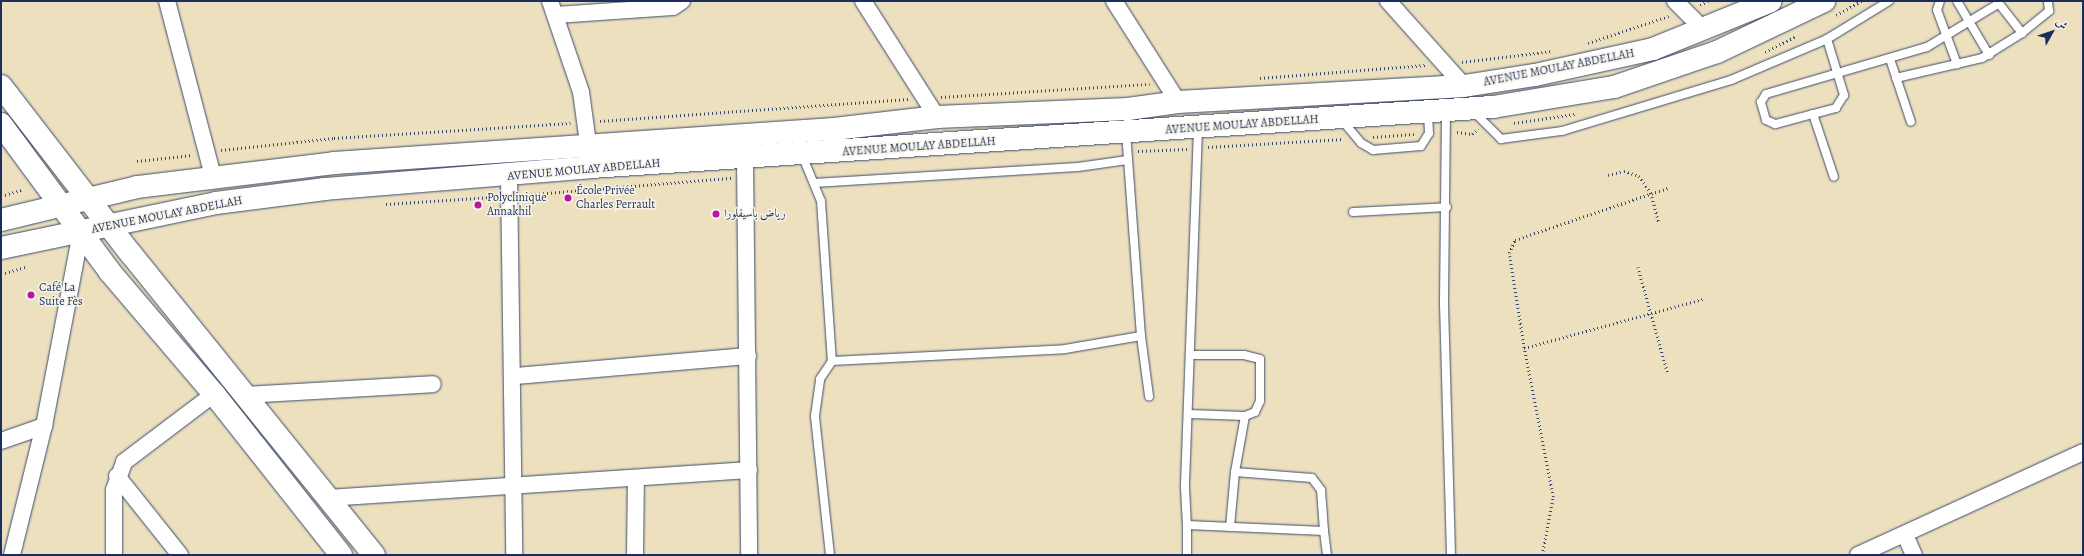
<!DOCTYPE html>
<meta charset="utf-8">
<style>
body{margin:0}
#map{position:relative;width:2084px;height:556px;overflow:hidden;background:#ede0be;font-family:Alegreya,Amiri,serif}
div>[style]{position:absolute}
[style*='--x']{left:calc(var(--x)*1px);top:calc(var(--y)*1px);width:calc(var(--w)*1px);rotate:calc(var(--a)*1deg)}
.path>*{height:2.5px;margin-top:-1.25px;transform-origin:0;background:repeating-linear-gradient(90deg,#3a4a6c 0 1px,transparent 0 4px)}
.roads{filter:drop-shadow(0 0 1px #3a4a6c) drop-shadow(0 0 1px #3a4a6c)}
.lane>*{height:8px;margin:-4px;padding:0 4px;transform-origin:4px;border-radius:4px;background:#fff}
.street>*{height:16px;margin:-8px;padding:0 8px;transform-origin:8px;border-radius:8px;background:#fff}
.secondary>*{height:22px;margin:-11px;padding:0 11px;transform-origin:11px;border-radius:11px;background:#fff}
.primary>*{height:22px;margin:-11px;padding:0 11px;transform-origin:11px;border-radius:11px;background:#fff}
.dots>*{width:11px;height:11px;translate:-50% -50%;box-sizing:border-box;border:2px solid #f7f3e8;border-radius:50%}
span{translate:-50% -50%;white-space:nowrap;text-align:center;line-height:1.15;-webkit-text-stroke:3px #f7f3e8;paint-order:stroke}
.street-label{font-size:12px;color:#1b2f5e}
.poi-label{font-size:12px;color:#1b2f5e}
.left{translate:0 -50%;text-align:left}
.frame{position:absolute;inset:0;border:2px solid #1b2f5e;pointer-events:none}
.north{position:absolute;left:2032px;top:12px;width:40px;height:40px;-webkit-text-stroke:3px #f7f3e8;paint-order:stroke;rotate:50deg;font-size:11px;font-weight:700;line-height:16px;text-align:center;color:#1b2f5e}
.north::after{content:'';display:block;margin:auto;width:14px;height:18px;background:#1b2f5e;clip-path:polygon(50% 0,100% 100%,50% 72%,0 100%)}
</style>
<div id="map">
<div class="path">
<div style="--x:1700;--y:5;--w:9;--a:-27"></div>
<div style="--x:1836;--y:15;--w:29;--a:-29"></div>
<div style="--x:1588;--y:43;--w:85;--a:-18.4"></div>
<div style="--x:1765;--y:52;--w:34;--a:-27"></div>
<div style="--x:1462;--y:62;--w:91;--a:-7"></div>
<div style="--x:1260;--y:78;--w:166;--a:-4.5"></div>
<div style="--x:941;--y:97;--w:209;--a:-3.6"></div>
<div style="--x:600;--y:121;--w:309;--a:-4.1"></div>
<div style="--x:1514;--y:123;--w:62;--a:-8.4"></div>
<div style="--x:1457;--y:132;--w:15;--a:8"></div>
<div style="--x:1472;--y:134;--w:8;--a:-40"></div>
<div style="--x:1373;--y:137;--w:41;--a:-4.2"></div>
<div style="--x:1208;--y:147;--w:136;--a:-3.4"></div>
<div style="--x:221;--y:150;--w:114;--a:-6.1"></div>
<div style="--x:334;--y:138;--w:237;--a:-3.6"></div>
<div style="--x:1138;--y:151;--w:49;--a:-2.3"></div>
<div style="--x:137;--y:161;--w:56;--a:-6.1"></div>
<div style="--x:1608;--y:175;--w:16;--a:-14"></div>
<div style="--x:1624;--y:171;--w:16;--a:18"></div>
<div style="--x:1639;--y:176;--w:21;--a:55"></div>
<div style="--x:1651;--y:193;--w:31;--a:75"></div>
<div style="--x:523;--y:195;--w:210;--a:-4.7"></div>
<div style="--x:1;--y:196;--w:21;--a:-17"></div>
<div style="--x:386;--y:204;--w:108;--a:-3.7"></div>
<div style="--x:1638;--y:267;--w:111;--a:74.3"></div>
<div style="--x:1;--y:274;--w:26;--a:-16"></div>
<div style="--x:1524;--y:348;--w:186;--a:-15.3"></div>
<div style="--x:1542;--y:555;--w:59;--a:-79.3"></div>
<div style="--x:1553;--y:497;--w:152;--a:-101"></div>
<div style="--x:1524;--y:348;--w:96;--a:-99"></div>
<div style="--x:1509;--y:253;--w:14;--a:-65"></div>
<div style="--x:1515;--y:240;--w:162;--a:-18.8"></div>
</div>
<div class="roads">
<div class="lane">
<div style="--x:1940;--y:1;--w:9;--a:108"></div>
<div style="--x:1937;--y:10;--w:58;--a:69.7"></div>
<div style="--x:1957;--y:1;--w:63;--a:59.3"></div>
<div style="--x:1997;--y:1;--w:41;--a:52"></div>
<div style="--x:2022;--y:33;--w:35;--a:-39"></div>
<div style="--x:2049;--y:11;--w:10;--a:-96"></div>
<div style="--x:1827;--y:39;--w:73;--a:-31.5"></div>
<div style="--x:1890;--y:59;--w:66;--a:71.6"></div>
<div style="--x:1896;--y:78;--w:88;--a:-13.1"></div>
<div style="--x:1982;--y:58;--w:47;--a:-32"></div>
<div style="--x:1446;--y:111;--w:193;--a:90.6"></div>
<div style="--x:1444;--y:304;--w:251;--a:88.4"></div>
<div style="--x:1473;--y:111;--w:40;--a:45"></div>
<div style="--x:1501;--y:139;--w:62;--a:-7.5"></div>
<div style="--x:1562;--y:131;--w:177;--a:-16.8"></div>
<div style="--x:1731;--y:80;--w:104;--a:-23.1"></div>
<div style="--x:1827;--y:39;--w:59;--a:73.1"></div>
<div style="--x:1844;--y:95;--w:15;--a:122"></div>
<div style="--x:1836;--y:108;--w:24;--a:165"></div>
<div style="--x:1813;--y:114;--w:66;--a:71.6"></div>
<div style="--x:1813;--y:114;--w:39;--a:165"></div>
<div style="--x:1775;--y:124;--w:10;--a:-156"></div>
<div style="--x:1766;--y:120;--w:19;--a:-106"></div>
<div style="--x:1761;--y:102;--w:9;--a:-58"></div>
<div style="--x:1766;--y:94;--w:168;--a:-16.3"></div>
<div style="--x:1927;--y:47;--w:83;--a:-31.2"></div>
<div style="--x:1341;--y:119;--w:31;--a:50"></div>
<div style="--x:1361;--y:143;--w:14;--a:30"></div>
<div style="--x:1373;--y:150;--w:48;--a:-4.8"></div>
<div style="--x:1421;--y:146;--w:15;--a:-58"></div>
<div style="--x:1429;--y:133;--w:20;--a:-93"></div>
<div style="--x:1198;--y:129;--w:359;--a:92.1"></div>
<div style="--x:1185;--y:488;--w:37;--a:87"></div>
<div style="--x:1187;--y:525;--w:137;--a:2.5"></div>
<div style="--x:1324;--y:531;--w:24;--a:83"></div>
<div style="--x:802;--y:155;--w:50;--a:67.6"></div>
<div style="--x:821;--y:201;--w:160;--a:86.1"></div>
<div style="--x:832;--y:361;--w:233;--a:-2.9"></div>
<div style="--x:1065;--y:349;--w:77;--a:-9.7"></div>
<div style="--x:1141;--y:336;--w:204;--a:-94.2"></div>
<div style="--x:814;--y:183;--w:264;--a:-3.5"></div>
<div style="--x:1078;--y:167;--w:50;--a:-8"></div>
<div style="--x:1353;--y:212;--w:94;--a:-3"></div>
<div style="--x:1141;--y:336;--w:61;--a:82.4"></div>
<div style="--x:1190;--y:355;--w:54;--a:0"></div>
<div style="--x:1244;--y:355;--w:16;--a:14"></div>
<div style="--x:1260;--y:359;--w:42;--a:90"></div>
<div style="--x:1260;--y:401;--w:12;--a:114"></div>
<div style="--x:1255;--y:412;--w:11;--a:158"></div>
<div style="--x:1245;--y:416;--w:57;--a:100.1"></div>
<div style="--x:1235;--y:472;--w:77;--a:4.5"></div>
<div style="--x:1312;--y:478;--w:15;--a:53"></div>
<div style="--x:1321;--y:490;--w:41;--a:85.8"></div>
<div style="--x:1189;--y:414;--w:56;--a:2"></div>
<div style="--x:1230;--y:527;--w:55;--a:-84.8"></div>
<div style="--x:830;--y:555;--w:140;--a:-96.2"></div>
<div style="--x:815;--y:416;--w:37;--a:-82"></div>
<div style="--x:820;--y:379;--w:22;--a:-56"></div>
<div style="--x:1187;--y:555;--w:30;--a:-90"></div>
</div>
<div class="street">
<div style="--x:167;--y:1;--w:181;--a:75.3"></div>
<div style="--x:550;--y:1;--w:96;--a:71.2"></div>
<div style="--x:581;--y:92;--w:51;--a:82.2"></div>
<div style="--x:863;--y:1;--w:138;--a:57.5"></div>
<div style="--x:1114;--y:1;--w:120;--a:57.6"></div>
<div style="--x:1388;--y:1;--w:114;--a:48.2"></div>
<div style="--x:1675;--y:1;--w:41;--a:45"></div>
<div style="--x:556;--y:15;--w:117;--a:-3.9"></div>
<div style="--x:673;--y:7;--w:11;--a:-34"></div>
<div style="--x:745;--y:159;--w:396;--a:89.4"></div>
<div style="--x:509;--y:177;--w:378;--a:89.2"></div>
<div style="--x:515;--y:376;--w:234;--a:-4.9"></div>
<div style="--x:244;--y:395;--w:189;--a:-3.3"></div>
<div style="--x:1;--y:441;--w:46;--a:-19.2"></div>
<div style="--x:117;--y:476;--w:101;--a:51.4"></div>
<div style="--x:328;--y:498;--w:422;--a:-3.8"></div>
<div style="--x:1905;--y:535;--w:22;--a:66"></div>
<div style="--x:12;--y:555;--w:133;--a:-76.1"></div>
<div style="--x:44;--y:426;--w:197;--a:-79.2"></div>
<div style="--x:114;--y:555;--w:65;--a:-90"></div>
<div style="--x:114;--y:490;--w:30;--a:-70"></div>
<div style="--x:124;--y:462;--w:113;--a:-37.1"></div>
<div style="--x:635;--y:555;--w:77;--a:-89.3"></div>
<div style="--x:1858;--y:555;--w:247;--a:-24.6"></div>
</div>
<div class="secondary">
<div style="--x:1;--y:86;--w:212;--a:52.3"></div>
<div style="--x:131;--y:254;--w:387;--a:51.1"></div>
<div style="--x:1;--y:124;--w:184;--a:53.6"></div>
<div style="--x:110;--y:272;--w:160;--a:49.6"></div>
<div style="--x:214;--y:394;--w:205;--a:51.7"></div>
</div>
<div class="primary">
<div style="--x:1;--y:220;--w:140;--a:-13.6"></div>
<div style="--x:137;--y:187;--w:198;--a:-6.9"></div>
<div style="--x:334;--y:163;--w:501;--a:-3.89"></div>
<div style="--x:834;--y:129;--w:104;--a:-6.6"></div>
<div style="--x:937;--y:117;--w:191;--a:-2.4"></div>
<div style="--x:1128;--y:109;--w:50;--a:-8"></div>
<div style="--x:1178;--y:102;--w:286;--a:-3.2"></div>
<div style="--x:1464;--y:86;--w:72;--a:-8.8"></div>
<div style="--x:1535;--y:75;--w:121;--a:-12.4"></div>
<div style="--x:1653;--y:49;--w:127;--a:-22.1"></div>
<div style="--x:1;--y:248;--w:220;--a:-11.8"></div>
<div style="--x:216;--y:203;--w:110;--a:-7.3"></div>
<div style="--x:325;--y:189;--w:267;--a:-4.7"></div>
<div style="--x:591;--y:167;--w:904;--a:-3.81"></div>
<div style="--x:1493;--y:107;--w:123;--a:-9.4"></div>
<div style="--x:1614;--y:87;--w:109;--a:-18.8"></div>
<div style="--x:1717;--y:52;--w:119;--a:-25.5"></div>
</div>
</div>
<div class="dots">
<div style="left:568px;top:198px;background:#b5179e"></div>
<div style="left:478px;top:205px;background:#b5179e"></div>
<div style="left:716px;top:214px;background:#b5179e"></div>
<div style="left:31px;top:295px;background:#b5179e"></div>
</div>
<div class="street-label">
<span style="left:1559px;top:68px;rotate:-11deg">AVENUE MOULAY ABDELLAH</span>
<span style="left:1242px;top:125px;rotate:-4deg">AVENUE MOULAY ABDELLAH</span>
<span style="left:919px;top:147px;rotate:-4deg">AVENUE MOULAY ABDELLAH</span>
<span style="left:584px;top:170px;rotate:-5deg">AVENUE MOULAY ABDELLAH</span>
<span style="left:167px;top:215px;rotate:-11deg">AVENUE MOULAY ABDELLAH</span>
</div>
<div class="poi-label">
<span class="left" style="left:576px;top:198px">École Privée<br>Charles Perrault</span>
<span class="left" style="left:487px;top:205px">Polyclinique<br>Annakhil</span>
<span class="left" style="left:724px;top:214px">رياض باسيفلورا</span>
<span class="left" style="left:39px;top:295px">Café La<br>Suite Fès</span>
</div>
<div class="frame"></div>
<div class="north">ش</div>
</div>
